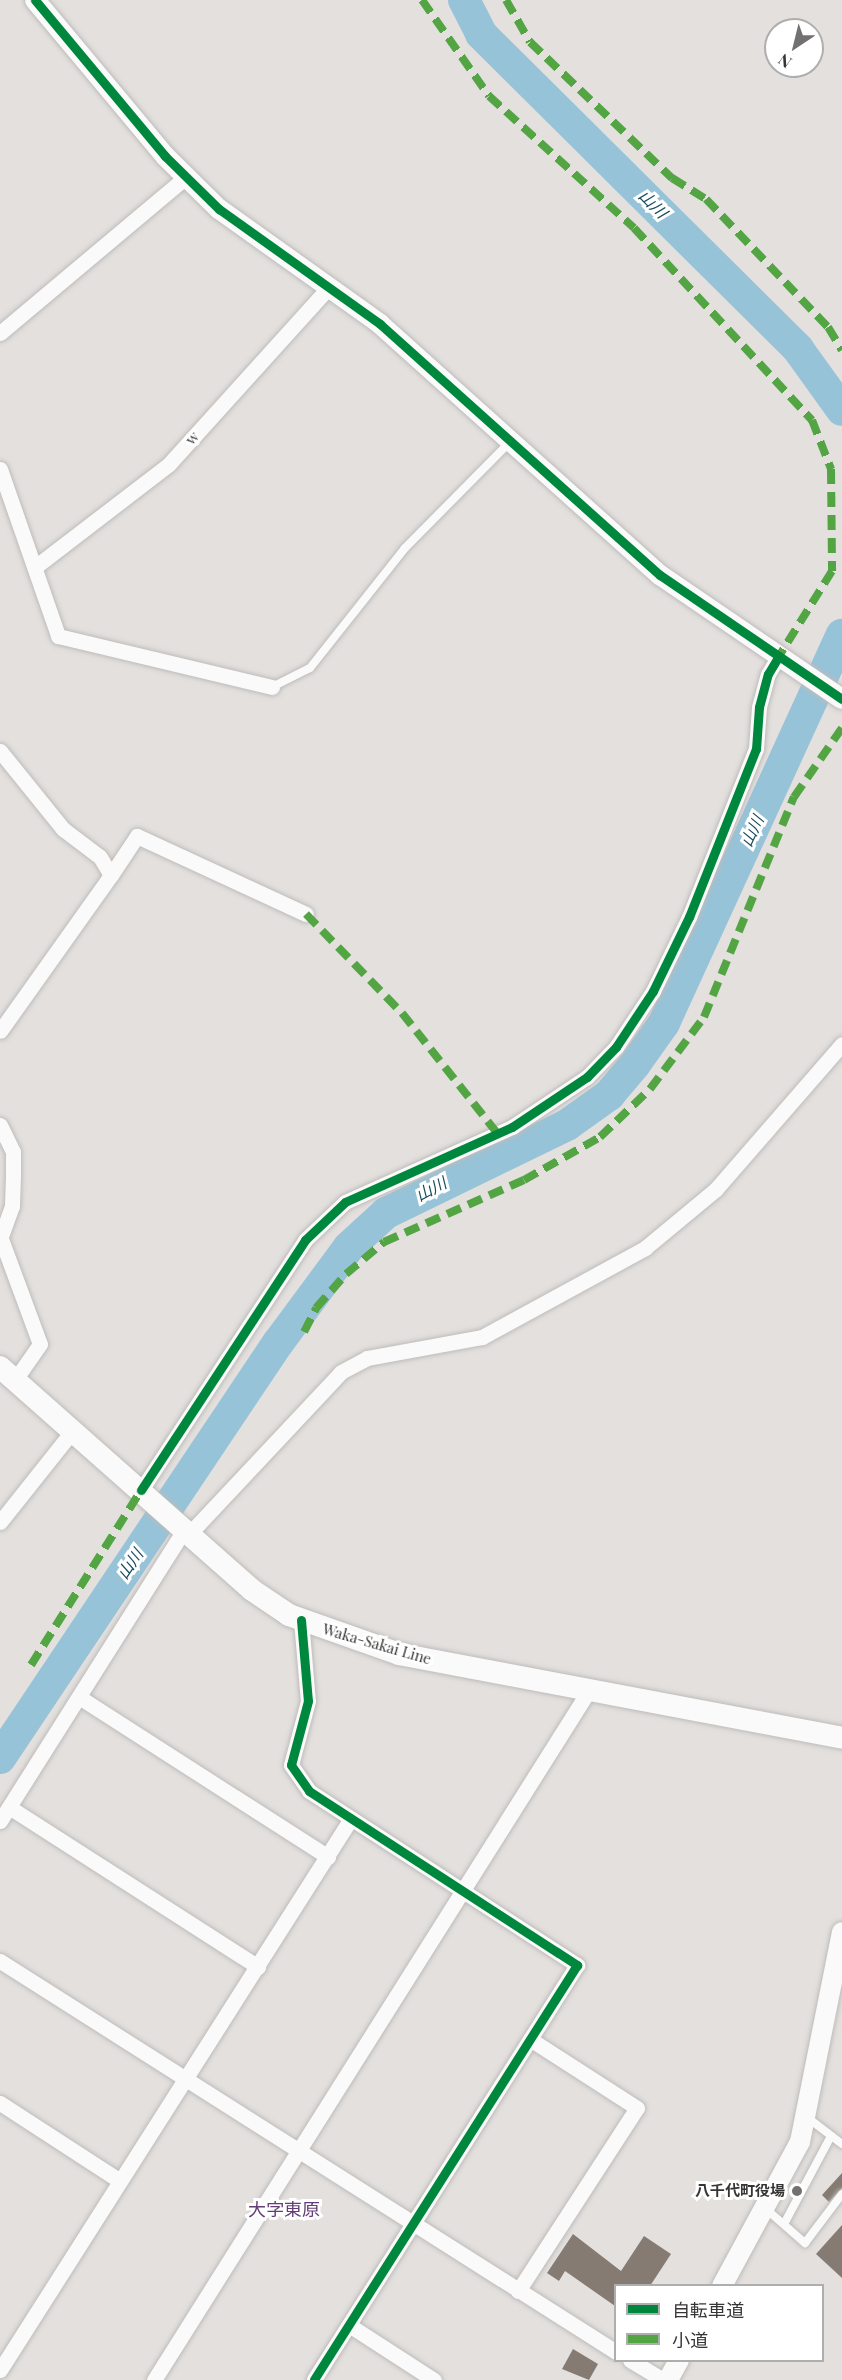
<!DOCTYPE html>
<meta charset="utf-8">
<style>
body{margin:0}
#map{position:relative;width:842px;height:2380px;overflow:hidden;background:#e3e0de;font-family:"Playfair Display","Noto Sans JP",serif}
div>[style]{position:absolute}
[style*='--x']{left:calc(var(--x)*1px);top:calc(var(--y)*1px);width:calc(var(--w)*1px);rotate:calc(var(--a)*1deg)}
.river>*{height:32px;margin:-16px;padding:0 16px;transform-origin:16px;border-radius:16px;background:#97c3d8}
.building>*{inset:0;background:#857b73}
.roads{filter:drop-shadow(0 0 2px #bebcba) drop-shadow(0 0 2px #bebcba)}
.service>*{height:8px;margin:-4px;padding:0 4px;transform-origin:4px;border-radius:4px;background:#fbfafa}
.minor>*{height:15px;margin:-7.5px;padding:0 7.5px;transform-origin:7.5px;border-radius:7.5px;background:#fbfafa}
.tertiary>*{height:20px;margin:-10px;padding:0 10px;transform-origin:10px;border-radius:10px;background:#fbfafa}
.secondary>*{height:22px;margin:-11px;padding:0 11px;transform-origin:11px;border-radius:11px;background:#fbfafa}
.quiet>*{height:8px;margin-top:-4px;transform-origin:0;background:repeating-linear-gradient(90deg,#53a544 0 15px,transparent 0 23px)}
.cycleway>*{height:9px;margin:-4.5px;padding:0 4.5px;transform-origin:4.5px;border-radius:4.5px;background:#00873e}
.dots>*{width:16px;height:16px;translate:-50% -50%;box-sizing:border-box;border:3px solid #fff;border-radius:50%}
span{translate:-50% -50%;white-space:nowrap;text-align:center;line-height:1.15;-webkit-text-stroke:6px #fff;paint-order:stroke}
.street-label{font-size:15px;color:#373534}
.poi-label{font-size:15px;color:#373534;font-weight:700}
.right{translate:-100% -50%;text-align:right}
.water-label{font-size:16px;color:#174c61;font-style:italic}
.quarter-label{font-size:18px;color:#633d76}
.legend{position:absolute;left:614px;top:2284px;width:210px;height:78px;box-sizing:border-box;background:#fff;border:2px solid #afaeae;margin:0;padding:8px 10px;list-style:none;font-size:18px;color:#373534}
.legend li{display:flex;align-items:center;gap:12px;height:30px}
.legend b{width:30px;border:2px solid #afaeae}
.north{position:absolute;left:764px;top:18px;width:60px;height:60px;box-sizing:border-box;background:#fff;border:2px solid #afaeae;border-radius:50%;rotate:215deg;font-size:16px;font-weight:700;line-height:24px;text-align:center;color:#373534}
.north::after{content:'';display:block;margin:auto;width:21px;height:27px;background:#737170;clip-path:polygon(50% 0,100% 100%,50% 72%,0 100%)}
</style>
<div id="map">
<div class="river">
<div style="--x:464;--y:0;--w:38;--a:63"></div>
<div style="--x:481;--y:34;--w:447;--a:44.8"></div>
<div style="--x:798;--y:349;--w:75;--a:54.2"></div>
<div style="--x:0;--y:1758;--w:500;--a:-56.2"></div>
<div style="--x:278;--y:1343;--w:119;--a:-53.5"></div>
<div style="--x:349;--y:1247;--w:50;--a:-42.6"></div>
<div style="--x:386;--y:1213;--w:201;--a:-25.9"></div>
<div style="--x:567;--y:1125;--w:52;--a:-35.5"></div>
<div style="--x:609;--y:1095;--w:40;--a:-50"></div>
<div style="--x:635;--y:1064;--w:50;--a:-54.7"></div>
<div style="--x:664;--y:1023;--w:427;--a:-65.4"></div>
</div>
<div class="building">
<div style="clip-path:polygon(842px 2173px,842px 2188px,829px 2202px,822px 2195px)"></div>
<div style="clip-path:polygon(842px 2225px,842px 2278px,816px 2254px)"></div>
<div style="clip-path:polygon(573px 2234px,621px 2271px,644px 2236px,671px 2254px,650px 2286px,615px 2286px,615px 2306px,565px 2271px,559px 2281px,547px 2273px)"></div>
<div style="clip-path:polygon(573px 2349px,598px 2364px,589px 2380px,562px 2369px)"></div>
</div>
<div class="roads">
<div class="service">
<div style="--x:272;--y:687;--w:42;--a:-26.6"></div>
<div style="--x:310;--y:668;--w:153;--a:-51.6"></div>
<div style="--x:405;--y:548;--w:151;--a:-45.3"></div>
<div style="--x:808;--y:2118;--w:43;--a:37.4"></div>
<div style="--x:766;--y:2209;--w:52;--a:41.1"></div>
<div style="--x:805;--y:2243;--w:61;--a:-52.9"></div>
<div style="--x:784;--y:2224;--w:100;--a:-61.9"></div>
</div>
<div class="minor">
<div style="--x:0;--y:333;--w:243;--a:-40"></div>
<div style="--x:0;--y:469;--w:177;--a:70.8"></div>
<div style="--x:58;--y:636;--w:220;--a:13.4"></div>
<div style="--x:35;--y:567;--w:169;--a:-37.5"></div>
<div style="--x:169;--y:464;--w:239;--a:-47.9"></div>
<div style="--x:0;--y:751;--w:100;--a:51.1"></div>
<div style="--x:63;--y:829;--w:46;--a:37.1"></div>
<div style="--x:100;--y:857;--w:21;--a:59"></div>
<div style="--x:111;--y:875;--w:191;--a:125.4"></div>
<div style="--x:111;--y:875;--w:47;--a:-56.3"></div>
<div style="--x:137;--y:836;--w:186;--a:24.8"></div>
<div style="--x:0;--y:1125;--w:30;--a:64"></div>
<div style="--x:13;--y:1152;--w:24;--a:90"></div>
<div style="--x:13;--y:1176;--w:30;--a:92"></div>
<div style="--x:12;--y:1206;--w:30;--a:110"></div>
<div style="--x:0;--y:1236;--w:115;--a:69.7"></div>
<div style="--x:40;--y:1344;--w:40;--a:124.9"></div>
<div style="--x:141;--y:1490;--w:299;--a:-56.7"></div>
<div style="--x:305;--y:1240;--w:55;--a:-43.5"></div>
<div style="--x:345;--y:1202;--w:183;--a:-24.2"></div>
<div style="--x:512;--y:1127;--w:90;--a:-33.7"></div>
<div style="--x:587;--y:1077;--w:42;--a:-46"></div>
<div style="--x:616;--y:1047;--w:67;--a:-56.5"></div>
<div style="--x:653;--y:991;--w:82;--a:-64.1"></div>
<div style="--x:689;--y:917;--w:181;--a:-68.3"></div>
<div style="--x:756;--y:749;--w:42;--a:-85.9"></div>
<div style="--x:759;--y:707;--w:34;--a:-75"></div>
<div style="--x:768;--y:674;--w:21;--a:-59"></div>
<div style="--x:0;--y:1522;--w:119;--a:-51.5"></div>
<div style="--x:190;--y:1533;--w:221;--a:-46.8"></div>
<div style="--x:341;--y:1372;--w:30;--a:-28"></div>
<div style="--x:367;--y:1358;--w:117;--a:-10.3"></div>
<div style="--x:482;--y:1337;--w:186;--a:-28.6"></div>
<div style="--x:645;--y:1248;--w:92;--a:-39.7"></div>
<div style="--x:716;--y:1189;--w:192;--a:-49"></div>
<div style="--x:301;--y:1620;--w:81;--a:85.1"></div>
<div style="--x:308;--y:1701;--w:66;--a:104.9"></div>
<div style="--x:291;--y:1765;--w:32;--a:55"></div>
<div style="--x:309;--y:1791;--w:320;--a:33"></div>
<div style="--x:577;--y:1965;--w:491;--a:122.4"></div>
<div style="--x:79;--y:1697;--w:296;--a:32.7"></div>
<div style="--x:9;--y:1807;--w:296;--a:32.7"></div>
<div style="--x:0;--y:1821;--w:347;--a:-57.7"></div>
<div style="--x:0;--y:1961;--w:730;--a:32.4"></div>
<div style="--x:0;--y:2103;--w:143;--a:33"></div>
<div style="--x:518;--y:2291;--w:218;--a:-57"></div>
<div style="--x:637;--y:2108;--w:127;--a:-147.2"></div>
<div style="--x:349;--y:2325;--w:101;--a:32.9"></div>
<div style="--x:630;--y:2360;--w:39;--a:31"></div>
<div style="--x:0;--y:2370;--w:652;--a:-57.53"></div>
<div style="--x:154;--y:2380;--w:813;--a:-57.76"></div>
</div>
<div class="tertiary">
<div style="--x:35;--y:0;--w:203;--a:50.2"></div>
<div style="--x:165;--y:156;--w:76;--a:44.5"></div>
<div style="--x:219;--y:209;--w:198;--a:35.5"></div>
<div style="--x:380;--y:324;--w:376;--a:41.9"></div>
<div style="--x:660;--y:575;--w:220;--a:34.3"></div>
<div style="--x:722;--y:2286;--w:164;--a:-61.6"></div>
<div style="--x:800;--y:2142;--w:214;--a:-78.7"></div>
<div style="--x:668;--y:2380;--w:23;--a:-61"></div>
</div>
<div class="secondary">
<div style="--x:0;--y:1367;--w:337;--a:41.5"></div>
<div style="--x:252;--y:1590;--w:45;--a:34"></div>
<div style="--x:289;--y:1615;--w:117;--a:19.5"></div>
<div style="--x:399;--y:1654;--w:451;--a:10.7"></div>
</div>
</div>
<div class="quiet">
<div style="--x:422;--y:0;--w:117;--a:55.1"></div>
<div style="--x:489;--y:96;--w:196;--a:42.3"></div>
<div style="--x:634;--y:228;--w:262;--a:47.2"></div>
<div style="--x:812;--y:420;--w:53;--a:68.8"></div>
<div style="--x:831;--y:469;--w:102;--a:89.4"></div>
<div style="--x:832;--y:571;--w:100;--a:121.9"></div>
<div style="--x:506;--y:0;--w:48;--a:60.3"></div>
<div style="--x:530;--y:42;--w:197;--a:43.8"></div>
<div style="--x:672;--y:178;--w:40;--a:32"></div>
<div style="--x:706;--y:199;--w:177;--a:46.4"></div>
<div style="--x:828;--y:327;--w:27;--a:59"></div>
<div style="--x:306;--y:914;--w:138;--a:45.9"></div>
<div style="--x:402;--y:1013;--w:154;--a:51.6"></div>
<div style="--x:304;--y:1332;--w:27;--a:-63"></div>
<div style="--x:316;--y:1308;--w:45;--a:-48.6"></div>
<div style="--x:346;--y:1274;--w:50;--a:-40.1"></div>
<div style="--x:384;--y:1242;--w:153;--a:-23.9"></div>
<div style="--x:524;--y:1180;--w:87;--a:-29.5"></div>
<div style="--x:600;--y:1137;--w:69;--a:-43.8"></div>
<div style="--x:650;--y:1089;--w:90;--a:-53.1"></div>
<div style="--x:704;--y:1017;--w:238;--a:-67.8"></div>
<div style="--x:794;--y:797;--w:84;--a:-55.2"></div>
<div style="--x:31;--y:1665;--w:207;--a:-57.8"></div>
</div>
<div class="cycleway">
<div style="--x:35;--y:0;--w:203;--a:50.2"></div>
<div style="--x:165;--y:156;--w:76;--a:44.5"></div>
<div style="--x:219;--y:209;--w:198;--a:35.5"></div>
<div style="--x:380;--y:324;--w:376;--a:41.9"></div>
<div style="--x:660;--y:575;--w:220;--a:34.3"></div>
<div style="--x:141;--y:1490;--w:299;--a:-56.7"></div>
<div style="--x:305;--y:1240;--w:55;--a:-43.5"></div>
<div style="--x:345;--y:1202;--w:183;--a:-24.2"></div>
<div style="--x:512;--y:1127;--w:90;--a:-33.7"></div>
<div style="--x:587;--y:1077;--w:42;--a:-46"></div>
<div style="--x:616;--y:1047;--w:67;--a:-56.5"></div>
<div style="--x:653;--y:991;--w:82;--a:-64.1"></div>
<div style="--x:689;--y:917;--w:181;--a:-68.3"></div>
<div style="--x:756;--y:749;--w:42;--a:-85.9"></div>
<div style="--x:759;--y:707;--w:34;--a:-75"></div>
<div style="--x:768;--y:674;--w:21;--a:-59"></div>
<div style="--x:301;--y:1620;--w:81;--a:85.1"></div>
<div style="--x:308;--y:1701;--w:66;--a:104.9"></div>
<div style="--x:291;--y:1765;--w:32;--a:55"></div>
<div style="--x:309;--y:1791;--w:320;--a:33"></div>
<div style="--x:577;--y:1965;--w:491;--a:122.4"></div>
</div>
<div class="dots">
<div style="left:797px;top:2191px;background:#737170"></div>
</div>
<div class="street-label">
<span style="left:192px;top:438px;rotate:-48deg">w</span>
<span style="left:377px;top:1644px;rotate:16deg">Waka-Sakai Line</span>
</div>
<div class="poi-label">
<span class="right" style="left:785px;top:2191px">八千代町役場</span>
</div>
<div class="water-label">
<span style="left:653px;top:204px;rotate:45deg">山川</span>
<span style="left:752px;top:831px;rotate:-65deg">山川</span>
<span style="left:431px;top:1189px;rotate:-28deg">山川</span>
<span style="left:130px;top:1564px;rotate:-56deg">山川</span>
</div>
<div class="quarter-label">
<span style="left:284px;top:2209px">大字東原</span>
</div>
<ul class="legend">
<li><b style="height:8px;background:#00873e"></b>自転車道</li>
<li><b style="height:8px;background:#53a544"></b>小道</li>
</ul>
<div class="north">N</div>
</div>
